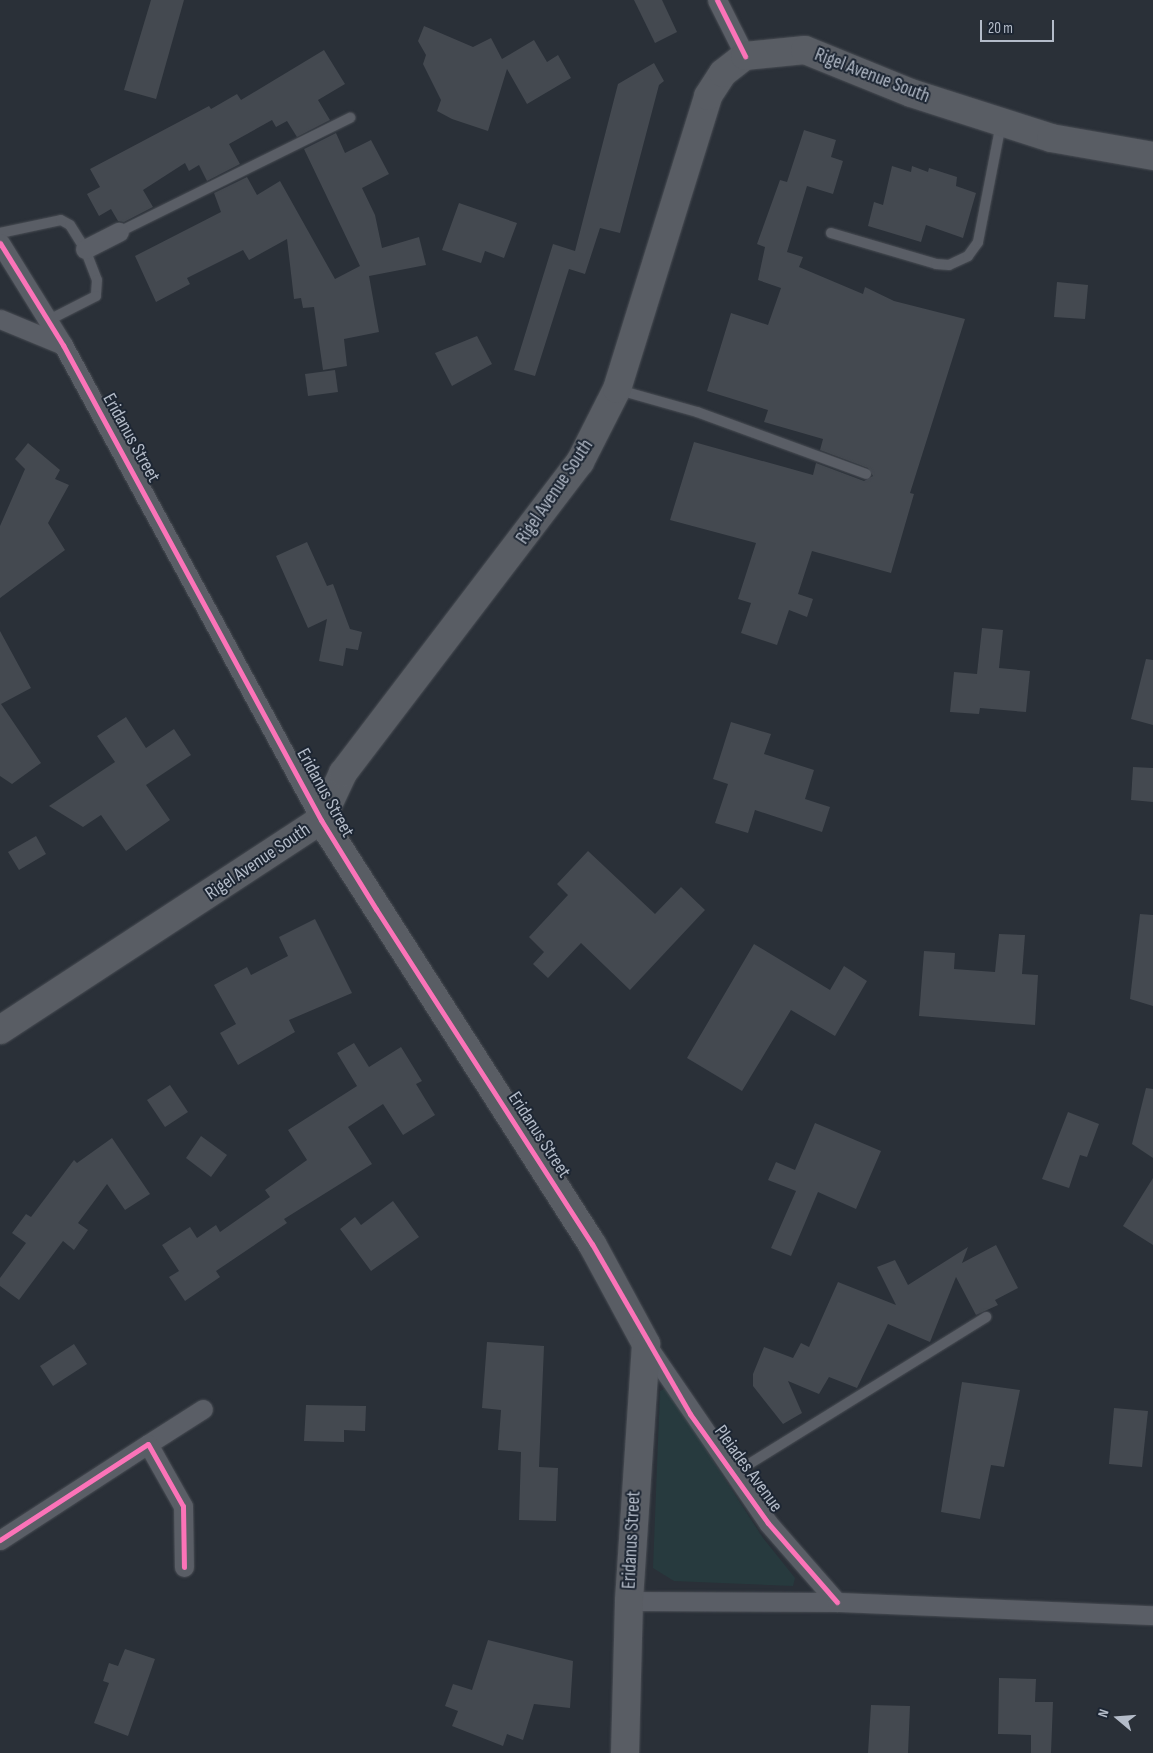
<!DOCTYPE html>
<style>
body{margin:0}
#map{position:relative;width:1153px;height:1753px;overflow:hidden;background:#2a3038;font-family:"Sofia Sans Condensed",sans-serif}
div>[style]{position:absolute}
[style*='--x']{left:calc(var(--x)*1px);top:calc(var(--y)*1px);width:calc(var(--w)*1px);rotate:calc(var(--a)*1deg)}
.green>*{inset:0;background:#273a3e}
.building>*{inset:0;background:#444950}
.roads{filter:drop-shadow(0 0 1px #484c53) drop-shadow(0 0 1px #484c53)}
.lane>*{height:10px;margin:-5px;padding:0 5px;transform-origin:5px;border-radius:5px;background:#5a5e66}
.street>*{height:19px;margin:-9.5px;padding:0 9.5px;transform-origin:9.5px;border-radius:9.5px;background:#5a5e66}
.secondary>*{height:28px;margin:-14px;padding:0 14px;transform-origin:14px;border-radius:14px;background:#595d64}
.cycleway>*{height:5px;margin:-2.5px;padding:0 2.5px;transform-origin:2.5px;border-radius:2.5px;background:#fb73b8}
span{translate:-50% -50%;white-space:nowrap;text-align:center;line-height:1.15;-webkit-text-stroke:4px #1d2633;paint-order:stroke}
.street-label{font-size:19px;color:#b4bcc9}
.north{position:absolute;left:1093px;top:1693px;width:50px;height:50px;-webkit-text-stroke:4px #1d2633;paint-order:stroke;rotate:288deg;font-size:14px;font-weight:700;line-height:20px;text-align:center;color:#b4bcc9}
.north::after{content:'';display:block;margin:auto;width:18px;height:22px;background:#b4bcc9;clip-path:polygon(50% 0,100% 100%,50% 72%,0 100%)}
.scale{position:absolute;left:980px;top:20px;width:74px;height:22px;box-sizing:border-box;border:2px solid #b4bcc9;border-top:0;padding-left:6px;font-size:15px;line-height:18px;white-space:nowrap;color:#b4bcc9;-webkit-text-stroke:4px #1d2633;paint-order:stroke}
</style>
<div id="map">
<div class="green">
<div style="clip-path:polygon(666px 1388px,763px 1538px,795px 1578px,793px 1586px,674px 1581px,653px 1568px,660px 1391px)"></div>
</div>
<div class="building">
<div style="clip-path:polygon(151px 0,184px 0,156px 99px,124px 90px)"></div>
<div style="clip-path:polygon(634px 0,662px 0,677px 32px,655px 43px)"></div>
<div style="clip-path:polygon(424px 26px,473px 47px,491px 38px,502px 59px,534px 40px,547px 62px,558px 55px,571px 78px,527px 104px,507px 69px,488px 131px,452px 119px,437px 111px,441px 100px,423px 64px,426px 55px,418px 41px)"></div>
<div style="clip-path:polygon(324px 50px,345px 84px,318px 100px,330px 120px,297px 137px,287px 121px,276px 127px,272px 120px,229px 144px,240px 164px,207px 181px,199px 165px,189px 171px,185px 163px,143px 190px,153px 207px,124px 222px,118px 221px,111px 209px,99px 216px,87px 194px,100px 187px,90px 169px,209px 106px,211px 109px,237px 94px,241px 100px)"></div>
<div style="clip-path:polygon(654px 63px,664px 81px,659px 85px,620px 233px,600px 228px,585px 274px,569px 269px,535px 376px,514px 370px,553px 244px,575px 251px,618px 84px)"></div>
<div style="clip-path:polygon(804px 130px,836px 140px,831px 157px,843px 161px,833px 194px,807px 186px,787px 252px,803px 257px,799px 267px,863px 294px,865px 287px,894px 301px,965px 319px,910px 493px,914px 494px,891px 573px,812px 551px,798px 594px,813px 599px,807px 617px,789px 610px,777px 645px,741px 633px,751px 603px,738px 599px,756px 543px,670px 520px,694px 442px,813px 475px,816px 463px,864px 481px,873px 476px,868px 468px,820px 450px,823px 439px,764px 422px,768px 410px,707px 391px,731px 313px,768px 325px,781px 288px,758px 280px,765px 247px,757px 244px,780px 180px,787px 182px)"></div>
<div style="clip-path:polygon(336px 133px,345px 153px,371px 140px,389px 174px,362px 188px,375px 215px,382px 248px,419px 237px,426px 265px,369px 276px,379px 332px,344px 339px,347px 366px,323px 370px,314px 307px,303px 308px,301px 298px,294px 299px,287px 239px,249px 260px,243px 250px,187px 278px,190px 284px,156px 302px,135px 256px,221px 212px,214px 193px,247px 177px,257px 195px,280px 181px,335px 279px,360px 266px,304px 149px)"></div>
<div style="clip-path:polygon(892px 166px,911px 172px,912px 166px,928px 172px,929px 168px,957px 177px,956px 186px,976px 193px,963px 238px,926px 225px,921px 242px,868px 226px,874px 202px,883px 205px)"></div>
<div style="clip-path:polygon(459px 203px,517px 223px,504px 258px,485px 251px,481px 263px,442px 250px)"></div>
<div style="clip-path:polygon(1057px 282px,1088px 285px,1085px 319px,1054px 317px)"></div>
<div style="clip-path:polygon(477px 336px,492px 364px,452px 386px,435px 353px)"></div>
<div style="clip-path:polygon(335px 370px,338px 392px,308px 396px,305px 374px)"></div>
<div style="clip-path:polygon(28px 443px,60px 470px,55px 479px,69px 485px,48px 523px,65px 550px,0 598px,0 526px,25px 469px,15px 459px)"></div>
<div style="clip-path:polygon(307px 542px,327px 586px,333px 584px,350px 629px,362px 632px,358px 650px,346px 648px,343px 666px,319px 661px,327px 619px,308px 628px,276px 556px)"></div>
<div style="clip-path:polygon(982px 628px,1003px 630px,999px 668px,1030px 671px,1026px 712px,980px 708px,979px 714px,950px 712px,954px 672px,977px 674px)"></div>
<div style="clip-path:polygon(0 631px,31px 688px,1px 704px,41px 763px,12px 784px,0 776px)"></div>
<div style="clip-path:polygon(1146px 659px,1153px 660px,1153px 725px,1131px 719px)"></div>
<div style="clip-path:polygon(126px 717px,146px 748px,174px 729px,191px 755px,146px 785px,170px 820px,126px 851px,101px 815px,83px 827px,49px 806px,115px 762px,97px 736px)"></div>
<div style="clip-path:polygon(731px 722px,771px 734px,764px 754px,814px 770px,805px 799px,830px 807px,822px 832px,755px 810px,748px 833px,715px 823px,728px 784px,713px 779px)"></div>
<div style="clip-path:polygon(1133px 767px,1153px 768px,1153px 802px,1131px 800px)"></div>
<div style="clip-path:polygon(36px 836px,46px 854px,19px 870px,8px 852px)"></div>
<div style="clip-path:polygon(588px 851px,655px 914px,681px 887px,705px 910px,630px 990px,581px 943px,548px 978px,533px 964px,544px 952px,529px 937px,568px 895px,557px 884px)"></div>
<div style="clip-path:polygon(1140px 914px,1153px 915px,1153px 1006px,1130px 999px)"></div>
<div style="clip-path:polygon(315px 919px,352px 993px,289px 1020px,295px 1032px,238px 1065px,220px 1033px,236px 1024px,214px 985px,247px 967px,251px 975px,288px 956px,279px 937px)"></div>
<div style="clip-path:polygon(999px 934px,1025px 935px,1022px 974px,1038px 975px,1035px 1025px,919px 1016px,924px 951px,955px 953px,954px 969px,995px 972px)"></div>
<div style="clip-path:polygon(754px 944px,830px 990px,844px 966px,867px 981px,835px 1036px,791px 1010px,742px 1091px,687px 1058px)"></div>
<div style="clip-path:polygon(354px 1043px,369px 1067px,401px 1047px,422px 1081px,416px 1084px,435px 1115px,403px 1135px,383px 1104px,348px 1127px,372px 1164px,284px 1219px,287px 1223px,216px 1271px,220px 1277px,185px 1301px,169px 1277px,179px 1271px,162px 1245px,190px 1227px,197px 1238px,216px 1225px,220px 1232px,270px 1197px,265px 1190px,307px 1160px,288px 1130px,357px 1086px,337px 1053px)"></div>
<div style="clip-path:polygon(170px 1085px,188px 1112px,165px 1127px,147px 1100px)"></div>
<div style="clip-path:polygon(1146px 1088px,1153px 1089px,1153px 1158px,1132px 1144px)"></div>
<div style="clip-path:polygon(1068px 1112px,1099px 1124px,1087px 1157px,1080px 1155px,1069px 1188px,1042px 1179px)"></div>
<div style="clip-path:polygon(815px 1123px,881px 1151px,856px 1209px,818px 1192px,791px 1256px,771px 1248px,796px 1191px,768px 1180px,776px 1162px,795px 1170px)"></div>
<div style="clip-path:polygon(201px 1136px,227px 1155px,211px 1177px,186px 1158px)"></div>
<div style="clip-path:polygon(112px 1138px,150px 1194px,125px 1210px,107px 1184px,78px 1223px,88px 1230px,74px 1250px,63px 1241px,19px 1300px,0 1286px,0 1278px,26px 1243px,12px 1233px,26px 1214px,31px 1217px,74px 1160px,77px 1163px)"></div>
<div style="clip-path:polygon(1153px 1178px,1153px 1245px,1123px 1226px)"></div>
<div style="clip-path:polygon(393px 1201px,419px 1237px,371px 1271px,340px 1229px,355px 1217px,361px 1225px)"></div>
<div style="clip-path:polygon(996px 1245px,1018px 1288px,995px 1300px,998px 1305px,976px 1315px,956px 1277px,930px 1342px,888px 1324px,857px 1388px,829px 1377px,819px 1394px,788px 1381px,802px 1413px,783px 1424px,753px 1386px,753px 1374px,764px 1347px,793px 1358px,801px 1343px,809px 1347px,838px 1282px,896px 1305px,877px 1267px,895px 1260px,908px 1285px,968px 1247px,962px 1263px)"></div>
<div style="clip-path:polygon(487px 1342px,544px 1346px,539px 1467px,558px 1468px,556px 1521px,519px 1520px,521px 1452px,498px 1450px,501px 1410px,482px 1408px)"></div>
<div style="clip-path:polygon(74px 1344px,87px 1364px,53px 1386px,40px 1366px)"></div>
<div style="clip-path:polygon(962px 1382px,1020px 1390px,1004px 1467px,991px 1465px,980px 1519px,941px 1512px)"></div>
<div style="clip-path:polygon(306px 1405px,366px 1406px,365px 1431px,344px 1430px,344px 1442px,304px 1441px)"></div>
<div style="clip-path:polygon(1114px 1408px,1148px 1411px,1142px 1467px,1109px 1464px)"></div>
<div style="clip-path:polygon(488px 1640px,573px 1661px,570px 1708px,534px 1704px,523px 1740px,507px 1734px,503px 1746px,452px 1726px,458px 1711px,445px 1706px,453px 1684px,472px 1690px)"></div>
<div style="clip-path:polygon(125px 1649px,155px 1659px,128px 1736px,94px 1723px,109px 1683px,103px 1681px,109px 1663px,118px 1666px)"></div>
<div style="clip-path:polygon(999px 1678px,1036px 1679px,1035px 1702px,1053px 1702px,1051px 1753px,1031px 1753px,1031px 1735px,998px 1734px)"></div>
<div style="clip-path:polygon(871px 1705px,910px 1706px,908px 1753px,868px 1753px)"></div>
</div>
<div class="roads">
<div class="lane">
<div style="--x:119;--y:232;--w:258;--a:-26.3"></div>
<div style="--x:0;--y:233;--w:62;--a:-12"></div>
<div style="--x:61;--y:220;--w:10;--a:29"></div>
<div style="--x:70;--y:225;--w:28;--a:58"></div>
<div style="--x:85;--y:249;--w:33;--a:69"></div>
<div style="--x:97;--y:280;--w:16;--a:94"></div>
<div style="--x:96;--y:296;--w:55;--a:153"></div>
<div style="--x:831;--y:233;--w:109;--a:16.4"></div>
<div style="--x:936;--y:264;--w:13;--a:4"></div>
<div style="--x:949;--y:265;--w:21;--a:-25"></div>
<div style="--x:968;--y:256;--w:17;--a:-54"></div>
<div style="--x:978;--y:242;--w:120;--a:-79"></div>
<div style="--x:619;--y:390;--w:81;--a:15.8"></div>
<div style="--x:697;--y:412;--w:180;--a:20.1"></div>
<div style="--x:733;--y:1474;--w:298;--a:-31.8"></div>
</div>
<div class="street">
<div style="--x:717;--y:0;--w:63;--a:63.4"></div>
<div style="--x:0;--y:243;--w:120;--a:58.3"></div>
<div style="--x:63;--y:345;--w:541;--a:61.49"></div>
<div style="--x:85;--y:249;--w:38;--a:-27"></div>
<div style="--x:0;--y:319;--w:68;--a:22.4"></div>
<div style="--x:646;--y:1344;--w:217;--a:55.7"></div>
<div style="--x:768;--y:1523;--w:105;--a:48.9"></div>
<div style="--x:148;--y:1444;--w:65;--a:-32.5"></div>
<div style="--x:0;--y:1540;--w:176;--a:-33"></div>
<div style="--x:148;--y:1444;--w:71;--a:60.6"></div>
<div style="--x:183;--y:1506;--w:61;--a:89.1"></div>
<div style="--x:629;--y:1601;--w:208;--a:0.3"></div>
<div style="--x:837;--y:1602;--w:316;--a:2.4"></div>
</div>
<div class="secondary">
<div style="--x:321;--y:820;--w:503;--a:57.42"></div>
<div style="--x:592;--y:1244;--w:114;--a:61.6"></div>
<div style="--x:646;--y:1344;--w:258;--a:93.8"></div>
<div style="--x:629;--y:1601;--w:152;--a:91.5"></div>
<div style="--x:0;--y:1030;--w:384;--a:-33.2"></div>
<div style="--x:321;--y:820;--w:52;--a:-64.9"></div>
<div style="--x:343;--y:773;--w:391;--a:-52.7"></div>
<div style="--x:580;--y:462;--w:82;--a:-63.1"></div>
<div style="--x:617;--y:389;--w:307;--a:-72.7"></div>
<div style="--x:708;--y:96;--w:27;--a:-57"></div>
<div style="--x:723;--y:73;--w:28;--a:-38"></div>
<div style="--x:745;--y:56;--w:60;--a:-5.7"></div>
<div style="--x:805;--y:50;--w:114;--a:22.1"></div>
<div style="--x:911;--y:93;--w:147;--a:17.8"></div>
<div style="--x:1051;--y:138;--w:104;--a:10"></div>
</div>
</div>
<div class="cycleway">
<div style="--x:717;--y:0;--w:63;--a:63.4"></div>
<div style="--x:0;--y:243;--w:120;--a:58.3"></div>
<div style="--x:63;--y:345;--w:541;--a:61.49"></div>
<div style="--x:321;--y:820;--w:105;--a:58.3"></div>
<div style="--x:376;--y:909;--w:399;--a:57.2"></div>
<div style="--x:592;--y:1244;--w:196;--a:60"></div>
<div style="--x:690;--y:1414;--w:134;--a:54.4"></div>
<div style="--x:768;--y:1523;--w:105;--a:48.9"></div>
<div style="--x:0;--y:1540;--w:176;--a:-33"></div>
<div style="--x:148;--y:1444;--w:71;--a:60.6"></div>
<div style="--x:183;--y:1506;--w:61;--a:89.1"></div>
</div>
<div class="street-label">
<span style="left:872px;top:76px;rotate:21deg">Rigel Avenue South</span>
<span style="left:131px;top:438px;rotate:61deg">Eridanus Street</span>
<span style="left:555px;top:492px;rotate:-56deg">Rigel Avenue South</span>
<span style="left:325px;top:793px;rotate:61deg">Eridanus Street</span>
<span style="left:258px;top:862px;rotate:-34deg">Rigel Avenue South</span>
<span style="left:539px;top:1135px;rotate:57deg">Eridanus Street</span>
<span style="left:748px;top:1469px;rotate:54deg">Pleiades Avenue</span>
<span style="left:632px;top:1540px;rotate:-87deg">Eridanus Street</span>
</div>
<div class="north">N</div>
<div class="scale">20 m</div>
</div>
